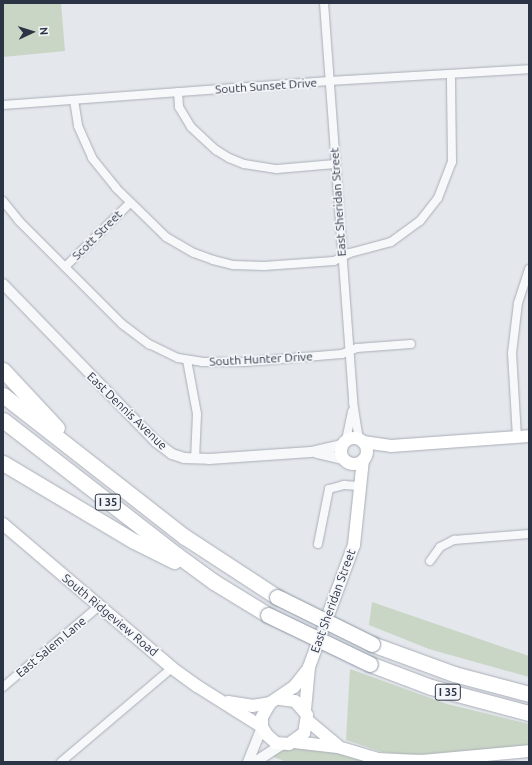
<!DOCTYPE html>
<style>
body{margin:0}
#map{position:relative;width:532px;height:765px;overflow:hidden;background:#e4e7ec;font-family:Ubuntu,sans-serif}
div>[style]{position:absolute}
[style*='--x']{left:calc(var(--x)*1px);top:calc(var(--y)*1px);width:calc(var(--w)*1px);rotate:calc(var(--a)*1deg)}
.green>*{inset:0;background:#c9d6c5}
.roads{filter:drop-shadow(0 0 1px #a9aeb7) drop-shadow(0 0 1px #a9aeb7)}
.minor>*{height:8px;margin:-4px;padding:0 4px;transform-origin:4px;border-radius:4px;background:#f7f8fa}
.tertiary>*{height:10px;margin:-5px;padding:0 5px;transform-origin:5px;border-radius:5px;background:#f7f8fa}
.secondary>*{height:12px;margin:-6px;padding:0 6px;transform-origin:6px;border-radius:6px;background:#fff}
.secondary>.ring{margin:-6px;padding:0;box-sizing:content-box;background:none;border:12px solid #fff;border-radius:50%}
.motorway>*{height:15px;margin:-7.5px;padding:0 7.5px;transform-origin:7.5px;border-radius:7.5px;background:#fff}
.bridges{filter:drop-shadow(0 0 1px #8b94a3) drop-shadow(0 0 1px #8b94a3)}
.motorway-bridge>*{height:15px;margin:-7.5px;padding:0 7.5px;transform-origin:7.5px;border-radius:7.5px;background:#fff}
span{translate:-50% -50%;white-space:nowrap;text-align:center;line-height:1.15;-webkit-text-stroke:3.5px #f4f6f9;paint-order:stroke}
.shield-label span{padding:1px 3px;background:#f4f6f9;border:1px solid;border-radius:3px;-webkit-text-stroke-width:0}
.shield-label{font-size:11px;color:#2b3445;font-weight:700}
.street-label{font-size:12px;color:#2b3445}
.frame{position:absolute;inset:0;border:4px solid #2b3445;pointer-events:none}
.north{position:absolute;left:12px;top:12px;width:40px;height:40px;-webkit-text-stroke:3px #f4f6f9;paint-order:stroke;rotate:86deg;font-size:11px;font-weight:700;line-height:16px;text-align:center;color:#2b3445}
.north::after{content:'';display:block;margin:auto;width:14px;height:18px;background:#2b3445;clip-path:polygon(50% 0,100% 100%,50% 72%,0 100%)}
</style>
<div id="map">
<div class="green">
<div style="clip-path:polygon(3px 3px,61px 3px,65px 51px,3px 57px)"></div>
<div style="clip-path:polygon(372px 602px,529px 656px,529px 677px,429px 649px,369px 625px)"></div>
<div style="clip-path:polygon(350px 669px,447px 704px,529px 724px,529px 746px,411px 755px,382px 752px,346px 740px)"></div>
<div style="clip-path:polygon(293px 746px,331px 752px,373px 762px,287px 762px,271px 756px)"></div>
</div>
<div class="roads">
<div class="minor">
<div style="--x:324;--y:3;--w:400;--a:85.8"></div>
<div style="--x:353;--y:402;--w:38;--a:81"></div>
<div style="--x:178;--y:92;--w:15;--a:86"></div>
<div style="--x:179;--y:107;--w:23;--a:59"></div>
<div style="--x:191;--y:127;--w:34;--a:43"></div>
<div style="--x:216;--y:150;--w:15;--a:32"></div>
<div style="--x:229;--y:158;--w:16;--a:22"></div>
<div style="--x:244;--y:164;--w:33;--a:9"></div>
<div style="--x:277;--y:169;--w:58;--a:-4.9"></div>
<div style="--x:74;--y:100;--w:26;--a:81"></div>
<div style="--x:78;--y:126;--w:35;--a:66"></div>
<div style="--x:92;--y:158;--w:38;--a:51"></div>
<div style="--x:116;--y:188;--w:70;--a:44.4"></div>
<div style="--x:166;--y:237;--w:32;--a:30"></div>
<div style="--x:194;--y:253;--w:20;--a:20"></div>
<div style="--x:213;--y:260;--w:21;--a:14"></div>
<div style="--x:233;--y:265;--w:31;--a:2"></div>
<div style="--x:264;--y:266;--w:70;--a:-4.1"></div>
<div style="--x:334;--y:261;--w:18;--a:-27"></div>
<div style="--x:350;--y:253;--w:42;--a:-15"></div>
<div style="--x:391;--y:242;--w:36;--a:-36"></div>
<div style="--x:420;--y:221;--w:29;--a:-52"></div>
<div style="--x:438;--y:198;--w:39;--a:-69"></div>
<div style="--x:452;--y:162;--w:87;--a:-90.7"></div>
<div style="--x:3;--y:105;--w:327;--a:-4.2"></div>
<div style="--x:329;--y:81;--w:200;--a:-3.4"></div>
<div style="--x:3;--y:201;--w:26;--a:51"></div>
<div style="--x:19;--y:221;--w:146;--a:45"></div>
<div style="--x:122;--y:324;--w:34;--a:37"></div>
<div style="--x:149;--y:344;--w:32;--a:26"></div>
<div style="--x:178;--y:358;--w:24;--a:9"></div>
<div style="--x:202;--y:362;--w:42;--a:0"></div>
<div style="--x:244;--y:362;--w:98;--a:-4.7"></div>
<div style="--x:342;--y:354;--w:16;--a:-22"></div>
<div style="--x:357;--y:348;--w:54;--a:-4.2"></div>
<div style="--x:65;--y:267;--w:91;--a:-44.6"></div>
<div style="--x:187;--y:360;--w:55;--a:79.5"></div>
<div style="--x:197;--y:414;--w:45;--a:92.5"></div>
<div style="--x:517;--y:437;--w:84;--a:-93.4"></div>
<div style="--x:512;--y:353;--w:50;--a:-83.2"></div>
<div style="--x:518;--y:303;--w:36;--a:-72"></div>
<div style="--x:346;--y:440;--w:29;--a:-78"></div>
<div style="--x:318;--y:544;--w:56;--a:-78.7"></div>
<div style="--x:329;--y:489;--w:16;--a:-15"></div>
<div style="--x:344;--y:485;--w:15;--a:4"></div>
<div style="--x:430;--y:561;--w:17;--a:-54"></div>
<div style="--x:440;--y:547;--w:16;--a:-27"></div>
<div style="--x:454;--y:540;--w:75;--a:-4.6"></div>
<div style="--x:3;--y:687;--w:124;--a:-40.1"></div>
<div style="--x:61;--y:762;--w:145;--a:-40.3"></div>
</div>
<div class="tertiary">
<div style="--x:3;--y:284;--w:220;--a:45.9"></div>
<div style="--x:156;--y:442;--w:20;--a:37"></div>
<div style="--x:172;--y:454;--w:13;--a:18"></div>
<div style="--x:184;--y:458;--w:25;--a:2"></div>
<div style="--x:209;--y:459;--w:102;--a:-3.9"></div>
<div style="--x:311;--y:452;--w:32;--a:-13"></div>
<div style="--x:317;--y:453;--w:28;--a:13"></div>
<div style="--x:248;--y:762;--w:37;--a:-68"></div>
<div style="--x:255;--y:762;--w:33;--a:-33"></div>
</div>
<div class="secondary">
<div class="ring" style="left:341px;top:438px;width:14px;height:14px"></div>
<div style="--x:363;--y:442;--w:28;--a:8"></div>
<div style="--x:391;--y:446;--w:138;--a:-4.1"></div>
<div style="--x:3;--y:524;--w:222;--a:40.4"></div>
<div style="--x:172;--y:668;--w:31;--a:36"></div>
<div style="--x:197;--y:686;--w:77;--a:32.2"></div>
<div style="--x:280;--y:699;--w:15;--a:8"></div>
<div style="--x:295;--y:701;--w:18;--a:49"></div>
<div style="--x:307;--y:715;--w:18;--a:99"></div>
<div style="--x:304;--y:733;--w:19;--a:144"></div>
<div style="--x:289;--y:744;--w:13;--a:-176"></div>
<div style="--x:276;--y:743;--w:12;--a:-138"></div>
<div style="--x:267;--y:735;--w:9;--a:-122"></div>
<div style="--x:262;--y:727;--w:10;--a:-90"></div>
<div style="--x:262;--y:717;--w:16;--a:-60"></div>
<div style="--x:270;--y:703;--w:29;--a:-34"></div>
<div style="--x:294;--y:687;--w:23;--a:-52"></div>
<div style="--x:228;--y:702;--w:24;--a:9"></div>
<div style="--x:252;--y:706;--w:18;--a:-9"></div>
<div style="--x:305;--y:710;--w:43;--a:-84.7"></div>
<div style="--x:309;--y:667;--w:130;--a:-69.8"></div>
<div style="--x:354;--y:545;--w:85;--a:-84"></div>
<div style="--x:307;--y:720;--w:40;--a:40"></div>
<div style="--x:294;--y:742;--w:44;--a:6.5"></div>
<div style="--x:338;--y:747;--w:42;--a:16.7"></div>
<div style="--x:378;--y:759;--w:19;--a:3"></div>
<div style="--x:397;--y:760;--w:25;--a:2"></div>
<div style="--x:422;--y:761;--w:107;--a:-5.3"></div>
</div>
<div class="motorway">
<div style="--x:3;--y:370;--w:79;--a:47"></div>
<div style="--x:3;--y:395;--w:231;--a:38"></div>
<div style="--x:185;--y:537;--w:110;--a:33.1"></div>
<div style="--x:3;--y:420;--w:220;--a:37.8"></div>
<div style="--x:177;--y:555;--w:46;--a:36.1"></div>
<div style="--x:214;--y:582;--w:63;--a:31.4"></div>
<div style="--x:3;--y:463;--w:152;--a:30.8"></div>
<div style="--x:134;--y:541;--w:45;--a:26.6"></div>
<div style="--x:372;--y:644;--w:87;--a:20.1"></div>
<div style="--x:454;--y:674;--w:78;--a:14.9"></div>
<div style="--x:370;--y:664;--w:65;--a:20.7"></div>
<div style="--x:431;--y:687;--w:101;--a:14.9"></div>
</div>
</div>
<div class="bridges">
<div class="motorway-bridge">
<div style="--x:277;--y:597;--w:106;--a:26.3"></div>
<div style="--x:268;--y:615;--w:113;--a:25.7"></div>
</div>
</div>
<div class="shield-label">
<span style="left:108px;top:502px">I 35</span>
<span style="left:448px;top:692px">I 35</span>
</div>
<div class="street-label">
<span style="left:266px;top:86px;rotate:-4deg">South Sunset Drive</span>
<span style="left:338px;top:202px;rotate:-94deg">East Sheridan Street</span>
<span style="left:97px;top:235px;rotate:-45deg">Scott Street</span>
<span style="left:261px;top:359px;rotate:-3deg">South Hunter Drive</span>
<span style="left:127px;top:411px;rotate:44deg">East Dennis Avenue</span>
<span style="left:333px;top:601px;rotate:-70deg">East Sheridan Street</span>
<span style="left:110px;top:615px;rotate:40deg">South Ridgeview Road</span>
<span style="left:51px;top:647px;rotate:-40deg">East Salem Lane</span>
</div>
<div class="frame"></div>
<div class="north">N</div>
</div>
